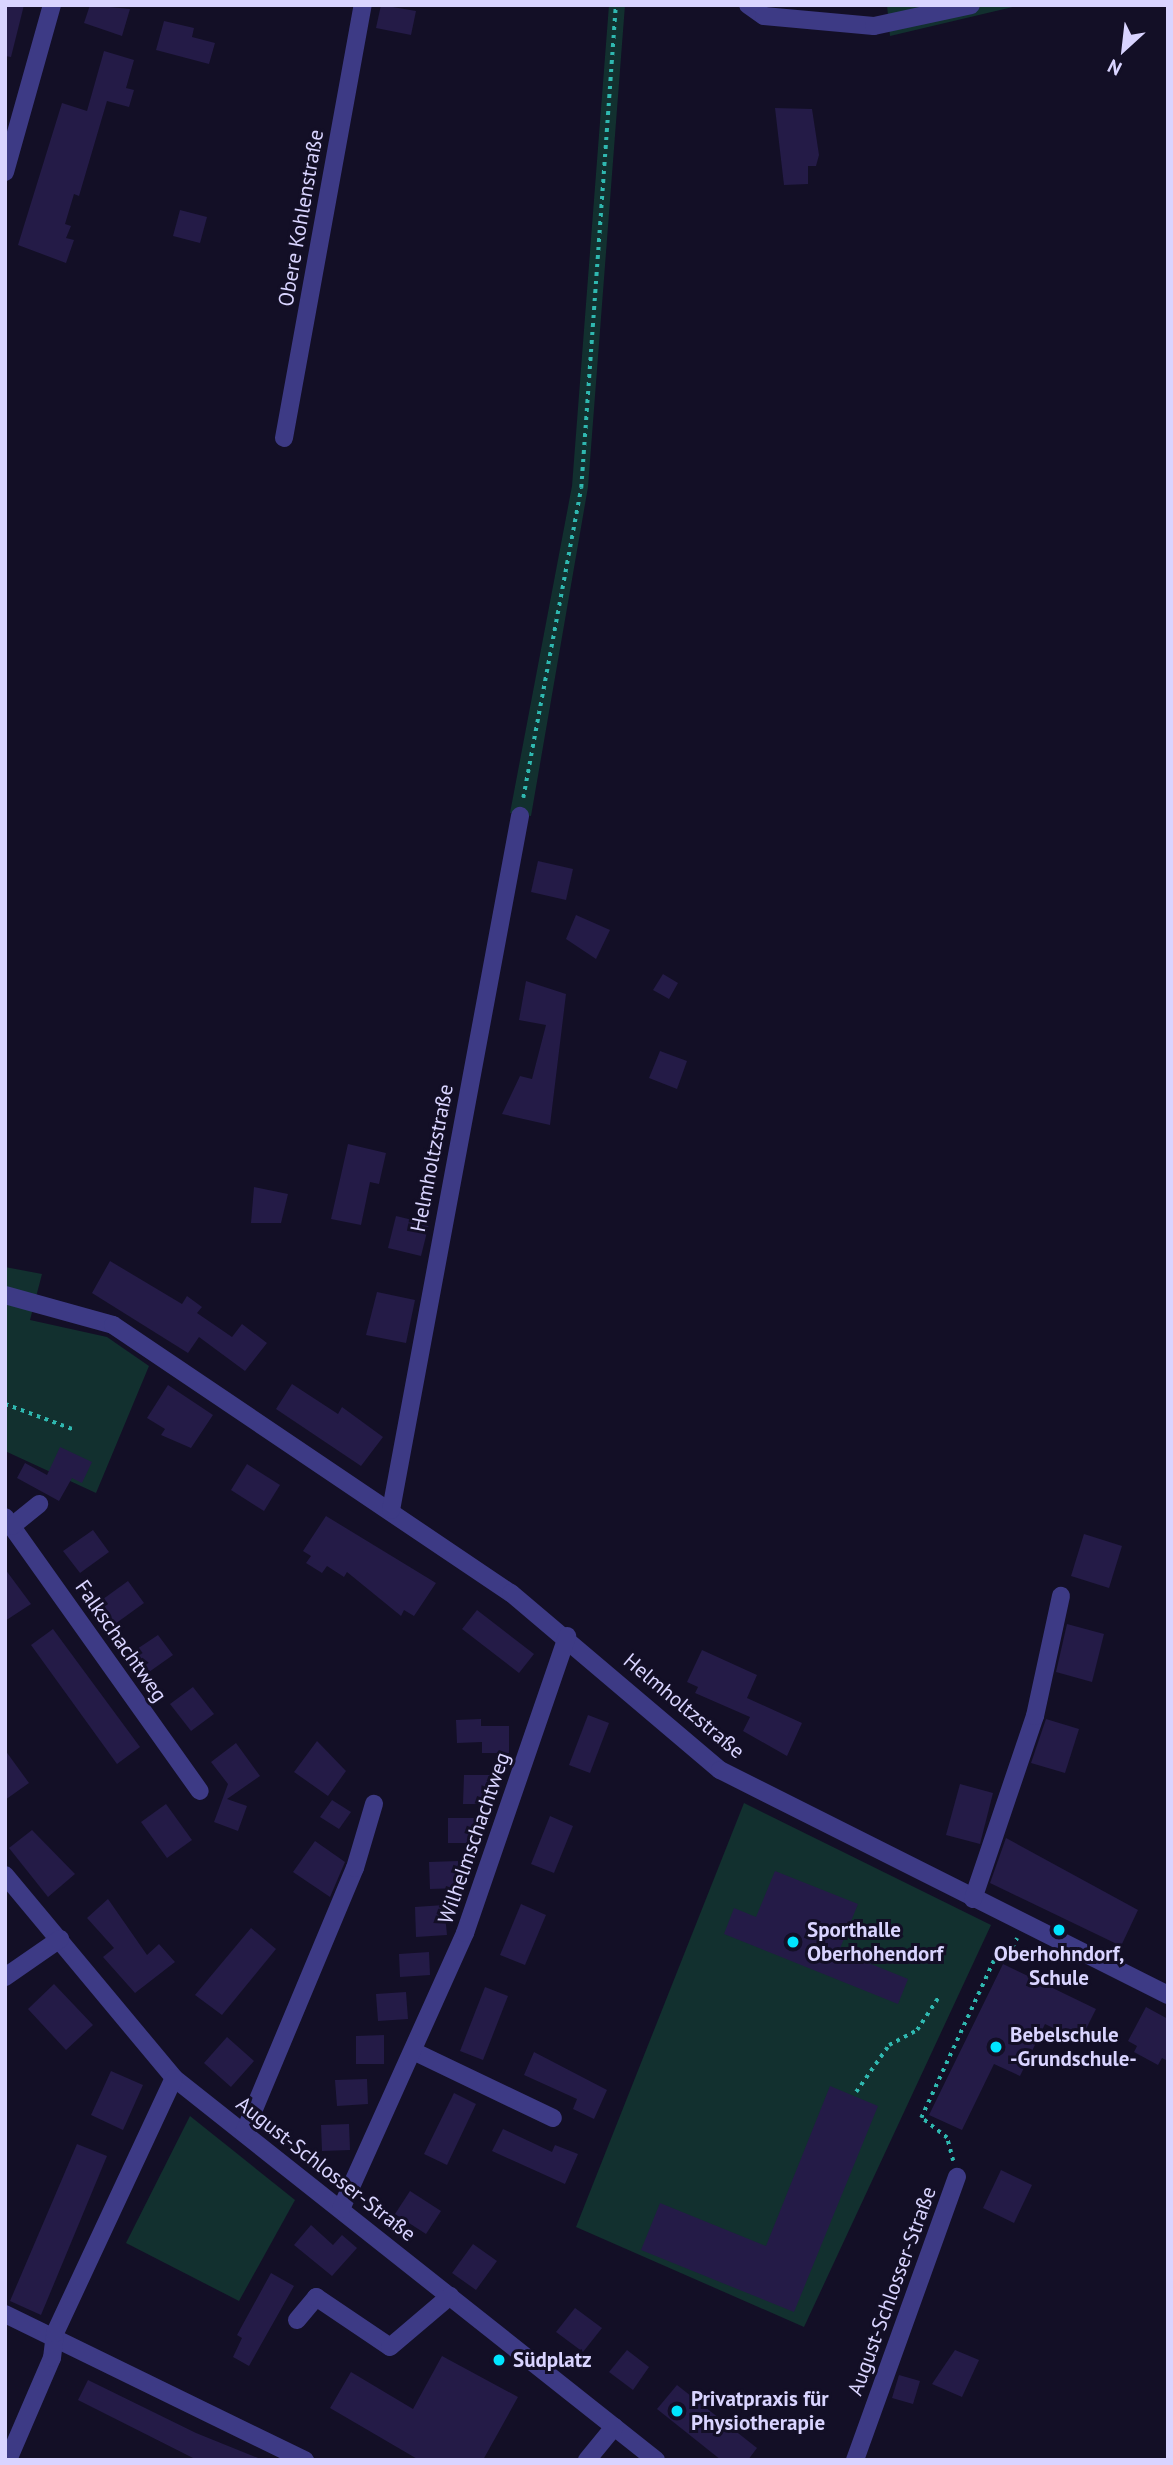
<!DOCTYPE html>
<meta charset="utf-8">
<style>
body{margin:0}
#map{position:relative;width:1173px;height:2465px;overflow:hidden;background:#130f26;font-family:"PT Sans",sans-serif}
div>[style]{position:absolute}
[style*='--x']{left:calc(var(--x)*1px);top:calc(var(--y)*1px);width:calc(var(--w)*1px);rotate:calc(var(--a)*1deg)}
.green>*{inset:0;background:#12302f}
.building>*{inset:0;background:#241b47}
.path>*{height:3.5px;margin-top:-1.75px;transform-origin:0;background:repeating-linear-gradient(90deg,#2fb8b0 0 3.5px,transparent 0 8.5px)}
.minor>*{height:18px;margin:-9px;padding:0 9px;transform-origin:9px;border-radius:9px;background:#3d3a85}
.dots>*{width:19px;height:19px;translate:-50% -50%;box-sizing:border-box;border:4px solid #130f26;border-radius:50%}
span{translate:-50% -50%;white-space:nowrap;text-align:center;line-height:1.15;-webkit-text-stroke:6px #130f26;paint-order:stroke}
.street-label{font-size:21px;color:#d9d4ff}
.poi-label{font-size:21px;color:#d9d4ff;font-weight:700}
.left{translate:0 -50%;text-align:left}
.frame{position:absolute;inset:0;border:7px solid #d9d4ff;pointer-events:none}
.north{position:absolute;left:1089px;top:14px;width:70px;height:70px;-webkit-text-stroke:5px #130f26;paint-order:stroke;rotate:207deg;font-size:19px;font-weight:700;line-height:28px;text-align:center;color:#d9d4ff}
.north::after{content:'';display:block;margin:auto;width:24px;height:32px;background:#d9d4ff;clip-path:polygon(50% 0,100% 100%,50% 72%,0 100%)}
</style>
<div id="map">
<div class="green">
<div style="clip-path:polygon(609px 5px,625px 5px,588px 487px,531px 816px,510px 813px,572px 486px)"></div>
<div style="clip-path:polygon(887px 5px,1021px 5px,890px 36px)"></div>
<div style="clip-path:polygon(5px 1267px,42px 1274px,30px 1320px,107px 1337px,149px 1366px,96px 1493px,5px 1451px)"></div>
<div style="clip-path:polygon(744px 1803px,991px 1925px,804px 2327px,576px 2227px)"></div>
<div style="clip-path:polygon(190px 2116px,295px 2200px,239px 2301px,126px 2243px)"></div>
</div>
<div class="building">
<div style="clip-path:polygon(5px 5px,24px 5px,11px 57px,5px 56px)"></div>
<div style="clip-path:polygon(90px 5px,130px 9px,122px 36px,84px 23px)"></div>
<div style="clip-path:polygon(381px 5px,416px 11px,411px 35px,376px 28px)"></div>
<div style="clip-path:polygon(164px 21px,194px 28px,192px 37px,215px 43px,209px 64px,156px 50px)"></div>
<div style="clip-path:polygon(104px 51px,134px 60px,126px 88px,134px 90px,129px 107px,107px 101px,79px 196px,74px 194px,65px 224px,71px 226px,66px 238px,74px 240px,66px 263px,18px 245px,62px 103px,87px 111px)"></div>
<div style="clip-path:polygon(775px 108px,812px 109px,819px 155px,816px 166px,808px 166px,808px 184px,784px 185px)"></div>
<div style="clip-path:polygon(180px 210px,207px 217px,200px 243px,173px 236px)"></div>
<div style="clip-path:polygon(538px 861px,573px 869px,566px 900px,531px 892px)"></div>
<div style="clip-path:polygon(576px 915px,610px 930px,596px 959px,566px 939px)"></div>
<div style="clip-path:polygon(663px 974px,678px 983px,669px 999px,653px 990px)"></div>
<div style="clip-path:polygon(526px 981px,566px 994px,550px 1125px,502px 1114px,520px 1076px,532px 1079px,546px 1025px,519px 1020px)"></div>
<div style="clip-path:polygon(660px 1051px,687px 1061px,677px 1089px,649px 1078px)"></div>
<div style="clip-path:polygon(348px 1144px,386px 1153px,379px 1184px,370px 1182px,361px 1225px,331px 1219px)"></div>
<div style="clip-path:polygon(254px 1187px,288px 1194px,281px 1223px,251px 1223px)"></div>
<div style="clip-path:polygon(396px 1216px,429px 1224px,421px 1256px,388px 1248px)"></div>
<div style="clip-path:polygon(110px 1261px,182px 1304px,187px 1296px,202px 1307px,197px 1313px,232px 1337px,242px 1324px,267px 1343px,245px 1371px,199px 1337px,188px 1353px,92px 1293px)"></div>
<div style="clip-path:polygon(377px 1292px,415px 1300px,406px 1343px,366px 1335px)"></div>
<div style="clip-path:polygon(292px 1384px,338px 1414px,342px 1407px,383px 1437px,361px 1466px,276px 1409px)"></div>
<div style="clip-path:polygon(168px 1385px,213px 1415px,191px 1448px,161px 1435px,165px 1429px,147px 1418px)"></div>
<div style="clip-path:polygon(60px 1447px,92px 1462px,82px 1483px,72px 1478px,59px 1501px,17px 1478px,25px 1463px,47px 1475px)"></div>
<div style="clip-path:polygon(247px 1464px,280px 1485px,264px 1511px,231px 1490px)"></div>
<div style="clip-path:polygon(326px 1516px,436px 1583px,414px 1616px,404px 1610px,401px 1616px,347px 1572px,344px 1577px,327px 1566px,322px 1573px,306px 1563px,311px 1556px,303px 1551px)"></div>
<div style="clip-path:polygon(93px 1530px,109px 1552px,80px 1573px,63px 1551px)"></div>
<div style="clip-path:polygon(1084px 1534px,1122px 1546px,1109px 1588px,1071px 1576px)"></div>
<div style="clip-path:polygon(5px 1569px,31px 1604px,5px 1621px)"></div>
<div style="clip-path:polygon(128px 1581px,144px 1603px,115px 1624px,99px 1602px)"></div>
<div style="clip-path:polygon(477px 1610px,534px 1654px,519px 1673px,462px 1629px)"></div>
<div style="clip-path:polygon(1067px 1624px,1104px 1634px,1092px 1682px,1056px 1672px)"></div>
<div style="clip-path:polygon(53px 1629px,140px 1747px,117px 1764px,31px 1645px)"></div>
<div style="clip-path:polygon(158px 1635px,173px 1655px,149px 1672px,134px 1651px)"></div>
<div style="clip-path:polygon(702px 1650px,757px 1675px,747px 1698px,802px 1723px,787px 1756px,743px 1731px,750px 1717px,695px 1693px,698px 1687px,687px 1682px)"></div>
<div style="clip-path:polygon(193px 1687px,214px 1714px,191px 1731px,170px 1704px)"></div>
<div style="clip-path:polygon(588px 1715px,609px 1723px,590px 1773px,569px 1765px)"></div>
<div style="clip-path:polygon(481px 1719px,481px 1726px,509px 1726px,509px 1753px,482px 1753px,482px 1742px,457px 1743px,456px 1720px)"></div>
<div style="clip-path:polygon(1046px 1719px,1079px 1729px,1065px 1773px,1031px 1763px)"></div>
<div style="clip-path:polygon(317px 1741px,346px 1771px,328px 1796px,294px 1772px)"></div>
<div style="clip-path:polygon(236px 1743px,260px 1776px,227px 1799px,247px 1806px,238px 1831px,214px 1822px,228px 1784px,211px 1762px)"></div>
<div style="clip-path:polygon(5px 1750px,29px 1783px,5px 1800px)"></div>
<div style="clip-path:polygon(464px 1775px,494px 1775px,494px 1804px,463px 1804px)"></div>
<div style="clip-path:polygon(960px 1784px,993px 1793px,980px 1844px,946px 1835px)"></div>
<div style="clip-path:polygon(332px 1800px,351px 1812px,339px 1829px,320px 1817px)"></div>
<div style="clip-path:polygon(166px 1804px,192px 1840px,167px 1858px,141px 1822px)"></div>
<div style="clip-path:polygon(550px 1816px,573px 1826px,554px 1873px,531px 1864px)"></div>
<div style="clip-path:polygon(448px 1818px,479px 1818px,480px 1843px,448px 1843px)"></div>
<div style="clip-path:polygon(32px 1830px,75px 1874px,48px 1897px,9px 1848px)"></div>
<div style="clip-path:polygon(1006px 1838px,1138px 1910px,1121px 1946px,990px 1883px)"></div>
<div style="clip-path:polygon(315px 1841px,345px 1862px,330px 1897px,293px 1872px)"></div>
<div style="clip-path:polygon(458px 1861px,459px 1888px,430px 1889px,429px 1862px)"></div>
<div style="clip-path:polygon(775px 1871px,858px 1904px,839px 1951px,908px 1979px,898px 2004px,724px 1934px,734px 1908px,756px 1917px)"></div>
<div style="clip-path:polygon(108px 1899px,147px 1955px,159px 1944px,175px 1962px,135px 1993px,103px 1957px,114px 1948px,87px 1918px)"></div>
<div style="clip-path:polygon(521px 1904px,546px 1915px,525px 1965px,500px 1955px)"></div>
<div style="clip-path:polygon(444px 1905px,447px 1935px,416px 1937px,415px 1907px)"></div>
<div style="clip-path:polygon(251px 1928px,276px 1949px,222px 2015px,195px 1995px)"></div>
<div style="clip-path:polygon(429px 1952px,430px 1975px,400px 1977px,399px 1954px)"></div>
<div style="clip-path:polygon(1003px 1964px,1096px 2009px,1080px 2041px,1045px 2024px,1020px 2076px,994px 2064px,962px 2130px,929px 2115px)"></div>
<div style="clip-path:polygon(54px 1984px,93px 2025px,66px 2050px,28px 2009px)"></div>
<div style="clip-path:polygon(485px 1987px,508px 1996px,483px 2060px,460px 2051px)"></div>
<div style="clip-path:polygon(406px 1992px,408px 2019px,378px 2021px,376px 1994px)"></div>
<div style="clip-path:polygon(1146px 2007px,1168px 2019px,1168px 2061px,1162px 2058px,1158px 2065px,1134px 2052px,1137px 2046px,1128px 2041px)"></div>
<div style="clip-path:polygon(384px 2035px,384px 2064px,356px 2064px,356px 2036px)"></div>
<div style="clip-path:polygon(227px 2037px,254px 2061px,231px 2087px,204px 2063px)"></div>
<div style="clip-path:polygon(534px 2052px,607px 2090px,594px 2119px,573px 2109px,577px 2099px,524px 2075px)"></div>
<div style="clip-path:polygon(111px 2071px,143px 2085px,123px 2130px,91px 2115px)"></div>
<div style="clip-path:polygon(367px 2079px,368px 2104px,337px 2106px,335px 2080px)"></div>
<div style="clip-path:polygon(830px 2086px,878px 2106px,794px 2312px,641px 2250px,660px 2203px,766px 2246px)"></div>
<div style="clip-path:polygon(454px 2093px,476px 2104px,447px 2165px,424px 2154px)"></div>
<div style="clip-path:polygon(349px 2124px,350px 2150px,322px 2151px,321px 2125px)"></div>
<div style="clip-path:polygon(503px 2129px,552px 2152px,555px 2145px,578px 2154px,565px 2184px,492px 2151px)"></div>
<div style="clip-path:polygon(77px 2144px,107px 2156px,41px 2315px,10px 2301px)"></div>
<div style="clip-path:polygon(1001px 2170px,1032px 2185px,1014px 2223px,983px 2208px)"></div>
<div style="clip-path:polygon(410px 2191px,441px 2211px,426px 2234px,395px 2214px)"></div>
<div style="clip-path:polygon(311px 2225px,333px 2245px,342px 2235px,357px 2248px,332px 2276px,294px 2245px)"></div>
<div style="clip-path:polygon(473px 2244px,497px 2261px,476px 2290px,452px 2273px)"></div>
<div style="clip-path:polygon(271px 2273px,294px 2286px,249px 2366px,233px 2357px,242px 2338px,237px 2335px)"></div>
<div style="clip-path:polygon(575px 2308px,602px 2328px,583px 2352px,556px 2332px)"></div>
<div style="clip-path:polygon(627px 2350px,649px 2367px,633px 2390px,609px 2372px)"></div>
<div style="clip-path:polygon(955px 2350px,979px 2360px,962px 2397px,932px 2384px)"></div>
<div style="clip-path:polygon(442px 2356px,518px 2397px,483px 2460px,419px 2460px,330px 2408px,351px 2372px,413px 2409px)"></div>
<div style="clip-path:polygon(899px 2375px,920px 2381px,913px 2404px,892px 2398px)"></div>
<div style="clip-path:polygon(88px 2380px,196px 2433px,263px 2460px,197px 2460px,78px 2400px)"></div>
<div style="clip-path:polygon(677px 2385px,757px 2448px,748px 2460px,721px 2460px,657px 2409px)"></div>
</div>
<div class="path">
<div style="--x:523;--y:798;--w:315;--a:-79.4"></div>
<div style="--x:581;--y:488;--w:484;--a:-85.9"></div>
<div style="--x:5;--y:1404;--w:75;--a:20.4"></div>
<div style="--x:856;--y:2092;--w:57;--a:-54.9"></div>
<div style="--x:889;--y:2045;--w:32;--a:-28"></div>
<div style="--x:917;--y:2030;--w:42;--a:-56.7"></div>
<div style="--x:953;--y:2161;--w:24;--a:-105"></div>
<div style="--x:947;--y:2138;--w:33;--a:-142"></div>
<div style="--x:921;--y:2118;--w:174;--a:-65.2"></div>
<div style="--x:994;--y:1960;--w:15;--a:-20"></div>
<div style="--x:1008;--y:1955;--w:19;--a:-62"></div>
</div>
<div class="minor">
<div style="--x:748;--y:5;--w:19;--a:35"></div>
<div style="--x:764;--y:16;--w:110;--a:5.2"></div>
<div style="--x:874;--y:26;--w:99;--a:-12.2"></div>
<div style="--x:5;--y:172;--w:173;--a:-74.3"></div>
<div style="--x:284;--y:438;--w:440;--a:-79.7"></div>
<div style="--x:5;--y:1295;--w:112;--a:15.5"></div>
<div style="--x:113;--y:1325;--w:480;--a:34"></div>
<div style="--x:511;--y:1593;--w:274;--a:40.3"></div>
<div style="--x:720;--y:1770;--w:501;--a:26.67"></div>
<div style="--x:391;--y:1510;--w:706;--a:-79.47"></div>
<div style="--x:5;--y:1517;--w:336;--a:54.6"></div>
<div style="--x:12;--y:1526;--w:35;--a:-39"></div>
<div style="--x:5;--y:1875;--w:264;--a:50.2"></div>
<div style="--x:174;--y:2078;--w:615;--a:38.4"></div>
<div style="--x:973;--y:1899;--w:193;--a:-71.3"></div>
<div style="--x:1035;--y:1716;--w:123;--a:-77.8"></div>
<div style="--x:5;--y:1977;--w:67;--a:-34.6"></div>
<div style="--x:413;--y:2051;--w:155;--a:25.6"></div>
<div style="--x:244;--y:2133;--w:287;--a:-67.3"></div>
<div style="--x:355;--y:1868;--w:67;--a:-73.5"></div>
<div style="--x:341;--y:2209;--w:303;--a:-65.8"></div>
<div style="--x:465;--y:1933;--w:314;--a:-71"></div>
<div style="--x:5;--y:2314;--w:334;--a:26"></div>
<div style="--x:297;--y:2320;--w:30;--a:-50"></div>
<div style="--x:316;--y:2297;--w:89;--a:34"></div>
<div style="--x:390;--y:2347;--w:79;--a:-40.4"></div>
<div style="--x:8;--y:2460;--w:111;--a:-66.7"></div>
<div style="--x:52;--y:2358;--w:25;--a:-83"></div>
<div style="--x:55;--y:2333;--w:281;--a:-65"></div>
<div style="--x:587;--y:2460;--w:43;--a:-50.7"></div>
<div style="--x:855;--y:2460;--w:301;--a:-70.2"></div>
</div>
<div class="dots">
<div style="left:1059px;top:1930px;background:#00e5ff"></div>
<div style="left:793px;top:1942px;background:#00e5ff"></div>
<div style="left:996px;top:2047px;background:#00e5ff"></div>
<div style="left:499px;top:2360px;background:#00e5ff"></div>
<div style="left:677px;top:2411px;background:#00e5ff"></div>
</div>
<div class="street-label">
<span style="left:301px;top:218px;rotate:-80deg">Obere Kohlenstraße</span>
<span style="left:432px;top:1158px;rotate:-79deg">Helmholtzstraße</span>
<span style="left:121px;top:1641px;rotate:55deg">Falkschachtweg</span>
<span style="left:684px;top:1706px;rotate:40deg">Helmholtzstraße</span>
<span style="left:474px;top:1838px;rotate:-71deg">Wilhelmschachtweg</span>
<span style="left:326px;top:2169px;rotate:38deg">August-Schlosser-Straße</span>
<span style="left:892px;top:2291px;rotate:-70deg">August-Schlosser-Straße</span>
</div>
<div class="poi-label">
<span class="left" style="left:807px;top:1942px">Sporthalle<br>Oberhohendorf</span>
<span style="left:1059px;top:1966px">Oberhohndorf,<br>Schule</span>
<span class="left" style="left:1010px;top:2047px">Bebelschule<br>-Grundschule-</span>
<span class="left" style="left:513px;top:2360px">Südplatz</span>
<span class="left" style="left:691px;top:2411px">Privatpraxis für<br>Physiotherapie</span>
</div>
<div class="frame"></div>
<div class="north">N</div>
</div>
